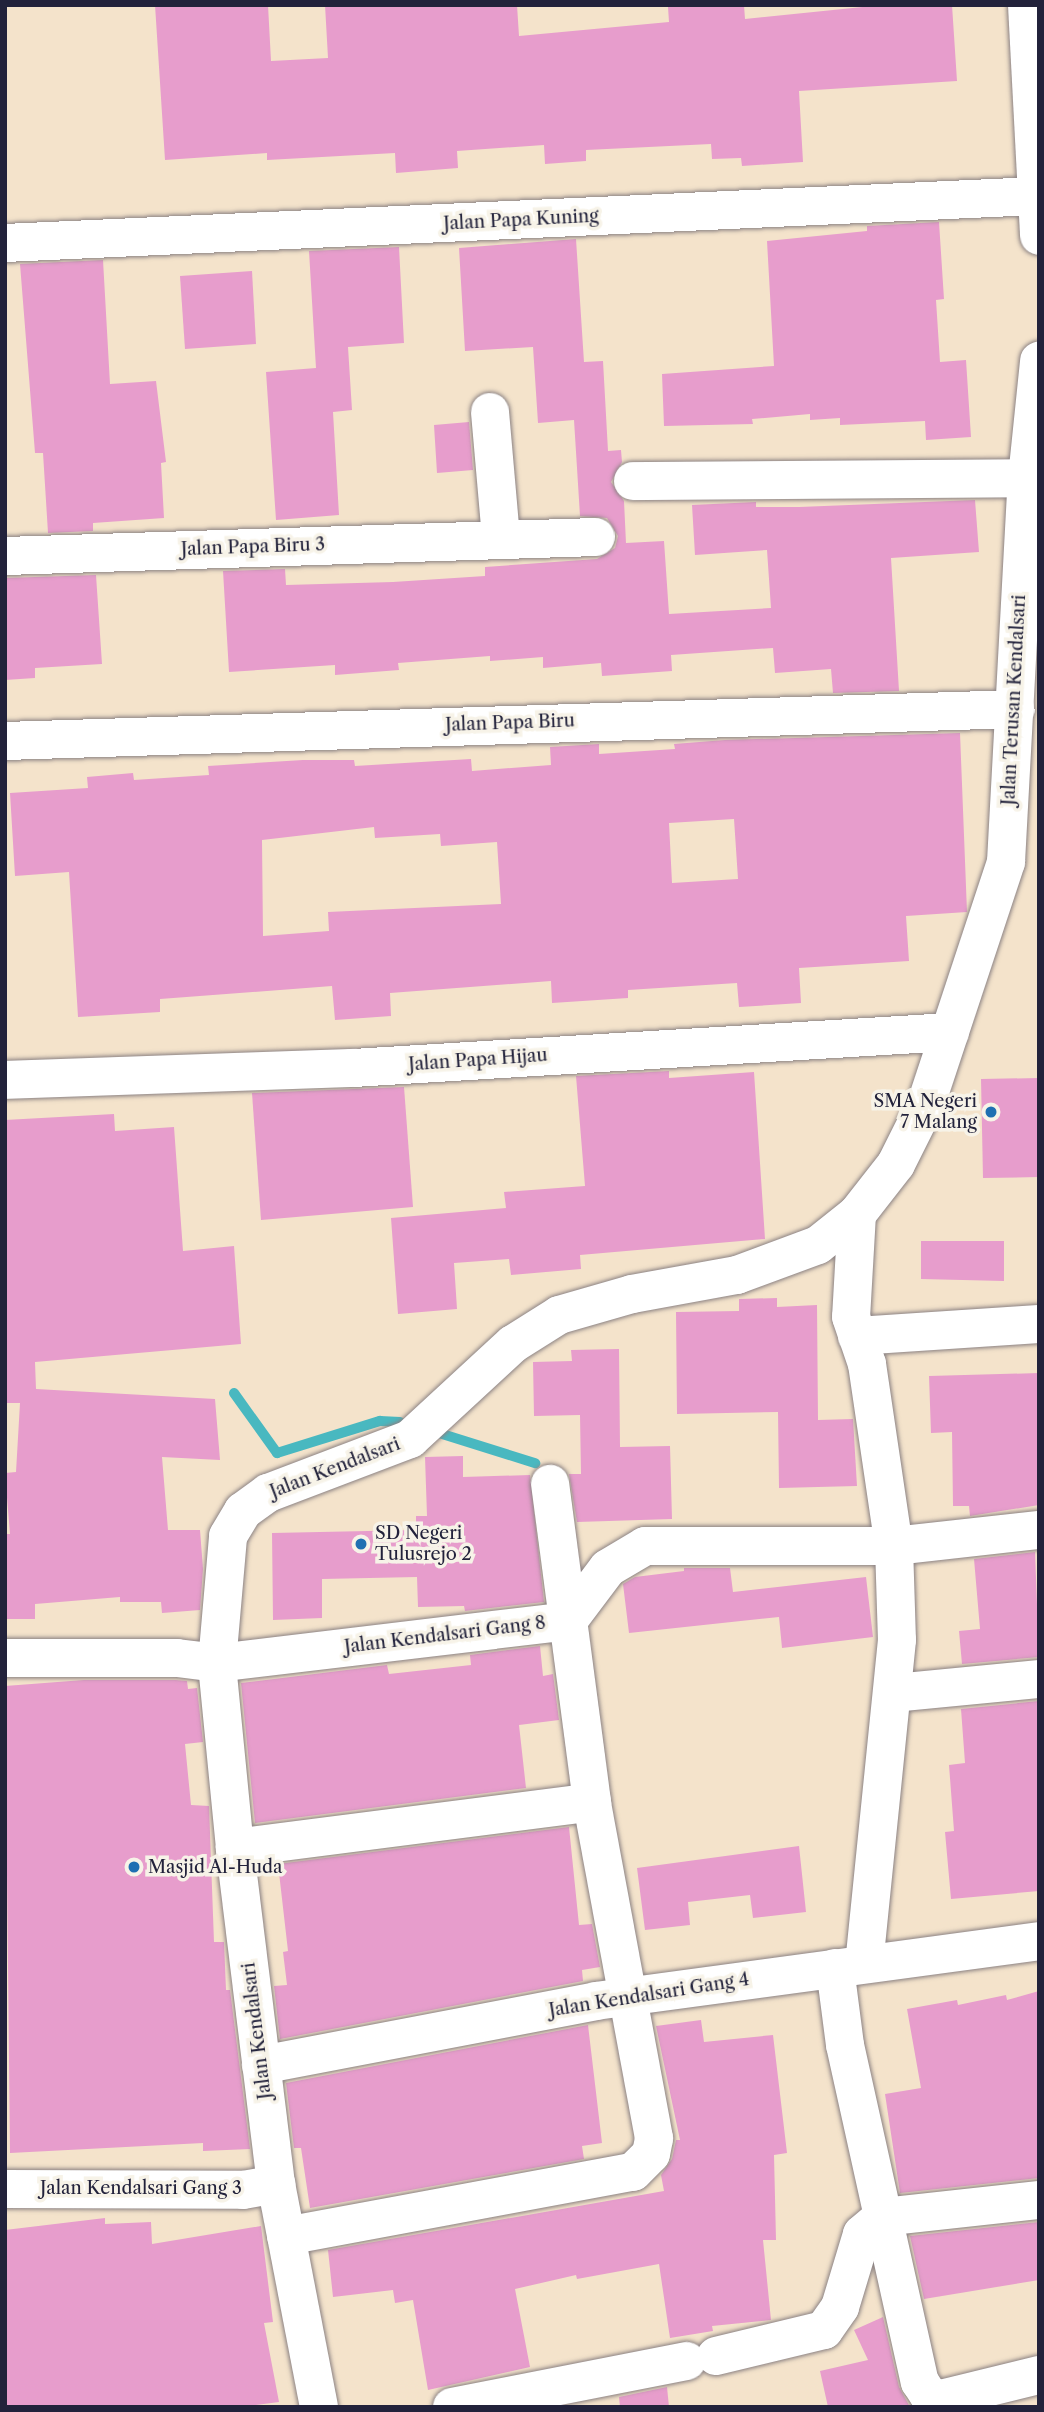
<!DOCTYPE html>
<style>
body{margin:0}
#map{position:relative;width:1044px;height:2412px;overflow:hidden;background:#f4e3cb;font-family:"Libre Caslon Text",serif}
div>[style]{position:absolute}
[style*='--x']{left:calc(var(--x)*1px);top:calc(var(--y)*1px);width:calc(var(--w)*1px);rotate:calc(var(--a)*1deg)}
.stream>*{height:10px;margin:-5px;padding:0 5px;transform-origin:5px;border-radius:5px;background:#49b8c0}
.building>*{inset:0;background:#e79dcc}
.roads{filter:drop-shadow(0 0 2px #8b8283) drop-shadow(0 0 2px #8b8283)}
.minor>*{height:38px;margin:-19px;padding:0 19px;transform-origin:19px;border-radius:19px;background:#fff}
.dots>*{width:19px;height:19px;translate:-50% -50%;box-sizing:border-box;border:4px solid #f7f3e8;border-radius:50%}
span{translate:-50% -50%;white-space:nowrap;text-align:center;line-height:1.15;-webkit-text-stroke:7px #f7f3e8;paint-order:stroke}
.street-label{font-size:18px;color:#22223b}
.poi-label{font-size:18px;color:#22223b}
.right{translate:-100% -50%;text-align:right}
.left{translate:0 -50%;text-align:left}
.frame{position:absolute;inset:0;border:7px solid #22223b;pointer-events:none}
</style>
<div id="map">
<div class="stream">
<div style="--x:234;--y:1393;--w:74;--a:54.4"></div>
<div style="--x:277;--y:1453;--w:108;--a:-17.3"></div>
<div style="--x:380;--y:1421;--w:20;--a:3"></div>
<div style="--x:439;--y:1433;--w:101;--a:17.4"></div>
</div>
<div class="building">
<div style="clip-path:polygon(155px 5px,268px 5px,271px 61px,328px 58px,325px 5px,517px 5px,519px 36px,669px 22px,668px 7px,744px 5px,745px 19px,882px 5px,952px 5px,957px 81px,799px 91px,803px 162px,742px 166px,741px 158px,712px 159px,711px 144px,586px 150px,586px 161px,545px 164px,544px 145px,457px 151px,458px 168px,396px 173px,395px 153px,267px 160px,267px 153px,165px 160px)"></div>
<div style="clip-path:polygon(939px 222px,944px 299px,936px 300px,940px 362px,966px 360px,971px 437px,926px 440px,925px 421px,840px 425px,840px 418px,810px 420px,810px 414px,752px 419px,753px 424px,664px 426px,662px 374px,774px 366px,767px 241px,867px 231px,867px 226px)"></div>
<div style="clip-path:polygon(576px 239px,584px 362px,603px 361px,608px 451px,621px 450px,622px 462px,611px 482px,624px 501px,626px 543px,664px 541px,669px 614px,771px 608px,767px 550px,695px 555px,692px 505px,756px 502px,756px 507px,799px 507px,975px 500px,979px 552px,891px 558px,899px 691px,833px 693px,831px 669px,775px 673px,773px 648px,671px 655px,672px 671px,602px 676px,601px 663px,543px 668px,543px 657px,490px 661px,490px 656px,398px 663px,399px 670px,335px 675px,335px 665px,229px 672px,223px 571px,285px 569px,286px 585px,393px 582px,485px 576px,485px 567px,597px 559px,615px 548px,618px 536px,607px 518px,580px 516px,574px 420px,538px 423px,533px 347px,465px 351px,459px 248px)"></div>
<div style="clip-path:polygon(399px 247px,404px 343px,348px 347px,352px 410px,333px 412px,339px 515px,276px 520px,266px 372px,316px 368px,309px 251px)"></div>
<div style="clip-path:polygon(103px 260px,110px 384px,156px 381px,166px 462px,161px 463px,164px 518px,93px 523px,93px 531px,48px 533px,43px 453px,35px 453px,20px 264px)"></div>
<div style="clip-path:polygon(252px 271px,256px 344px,185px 349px,180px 276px)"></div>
<div style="clip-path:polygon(469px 422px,473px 470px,437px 473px,434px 425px)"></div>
<div style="clip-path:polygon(96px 575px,102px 664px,35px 668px,35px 678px,5px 680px,5px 578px)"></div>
<div style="clip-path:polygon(evenodd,960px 733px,967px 912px,906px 916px,909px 961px,799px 968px,801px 1003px,739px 1007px,737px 983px,628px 990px,628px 998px,552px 1003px,551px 981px,390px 993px,391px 1016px,335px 1020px,332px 986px,160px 999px,160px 1012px,78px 1017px,69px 872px,15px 876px,10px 793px,88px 788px,87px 777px,133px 773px,134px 780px,209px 775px,208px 766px,303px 760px,354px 760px,355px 766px,471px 759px,472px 771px,551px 765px,550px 747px,599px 744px,599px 754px,675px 749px,674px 744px,725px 740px,960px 733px,734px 819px,738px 879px,672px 883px,669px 823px,734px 819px,960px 733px,374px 827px,375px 838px,440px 834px,441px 846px,497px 842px,501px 904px,328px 912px,329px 931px,263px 936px,262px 840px,374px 827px)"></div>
<div style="clip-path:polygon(669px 1071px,669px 1078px,754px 1072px,765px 1239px,580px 1255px,581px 1269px,511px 1275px,509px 1259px,454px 1263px,457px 1309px,398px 1314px,391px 1218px,506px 1208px,504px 1192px,585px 1186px,576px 1076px)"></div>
<div style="clip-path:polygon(1039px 1078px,1039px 1177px,983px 1178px,981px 1079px)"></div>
<div style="clip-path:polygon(404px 1087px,413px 1207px,261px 1220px,252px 1093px)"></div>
<div style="clip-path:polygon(114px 1114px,115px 1131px,174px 1127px,183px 1251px,234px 1246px,241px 1344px,35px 1362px,36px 1389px,215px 1399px,220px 1460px,162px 1457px,168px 1530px,200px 1530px,203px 1569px,200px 1610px,162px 1613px,161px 1602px,120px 1602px,120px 1597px,35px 1604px,35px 1619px,5px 1619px,5px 1534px,10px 1534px,5px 1473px,16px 1472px,20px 1403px,5px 1403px,5px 1120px)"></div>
<div style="clip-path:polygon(921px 1241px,1004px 1241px,1004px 1281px,921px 1279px)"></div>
<div style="clip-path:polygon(777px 1298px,777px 1307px,817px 1305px,818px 1420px,853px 1419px,857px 1486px,779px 1488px,778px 1412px,677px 1414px,676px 1312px,739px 1311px,739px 1299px)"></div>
<div style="clip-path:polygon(619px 1349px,620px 1447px,670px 1446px,672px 1519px,577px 1522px,569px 1474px,581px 1474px,580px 1415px,534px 1416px,533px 1362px,572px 1361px,571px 1350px)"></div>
<div style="clip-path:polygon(1039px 1373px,1039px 1505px,970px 1516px,969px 1506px,953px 1506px,952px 1432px,931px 1433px,929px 1376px)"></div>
<div style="clip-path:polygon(463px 1456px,463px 1477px,530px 1475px,544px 1602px,465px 1611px,464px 1606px,418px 1607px,417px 1577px,322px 1579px,322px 1618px,273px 1620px,272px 1533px,416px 1530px,416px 1516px,427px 1516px,425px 1457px)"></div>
<div style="clip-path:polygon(1035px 1552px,1039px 1657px,962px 1664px,959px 1631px,980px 1629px,974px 1559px)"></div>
<div style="clip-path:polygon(684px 1568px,730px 1568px,733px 1592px,866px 1577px,873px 1637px,782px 1648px,779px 1617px,629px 1633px,623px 1584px,635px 1577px,684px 1571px)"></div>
<div style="clip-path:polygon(540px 1646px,543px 1676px,553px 1674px,559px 1720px,519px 1725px,526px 1788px,255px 1823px,241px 1683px,387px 1665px,389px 1674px,471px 1665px,470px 1655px)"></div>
<div style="clip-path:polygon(84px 1680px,176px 1680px,187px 1681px,188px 1689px,197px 1688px,203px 1742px,185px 1744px,191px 1805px,209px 1806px,214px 1942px,224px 1942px,226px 1990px,230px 1990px,250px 2149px,203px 2151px,203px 2143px,10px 2153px,5px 1686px)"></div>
<div style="clip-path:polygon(1039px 1701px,1039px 1891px,951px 1899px,945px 1832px,954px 1831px,949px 1765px,965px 1763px,961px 1709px)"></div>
<div style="clip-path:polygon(569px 1827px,579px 1925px,592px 1924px,600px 1967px,582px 1970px,583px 1981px,280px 2039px,274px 1986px,287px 1985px,283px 1952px,288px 1951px,278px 1864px)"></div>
<div style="clip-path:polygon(799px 1846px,806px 1912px,753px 1918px,750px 1895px,688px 1902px,690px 1925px,645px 1930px,637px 1868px)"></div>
<div style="clip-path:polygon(1039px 1991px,1039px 2178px,900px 2193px,885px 2094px,921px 2088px,907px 2009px,957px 2000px,958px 2005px,1006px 1995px,1007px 2000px)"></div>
<div style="clip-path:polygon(701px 2020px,704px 2042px,773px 2035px,787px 2153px,774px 2155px,776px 2240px,763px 2240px,771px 2320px,712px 2326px,713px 2331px,670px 2338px,659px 2264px,577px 2279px,576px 2275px,515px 2289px,530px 2367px,428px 2390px,413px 2300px,395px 2303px,393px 2290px,333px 2297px,328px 2250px,664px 2191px,661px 2175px,672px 2159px,676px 2140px,680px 2140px,656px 2026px)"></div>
<div style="clip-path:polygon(588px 2025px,602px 2143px,582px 2146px,584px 2159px,310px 2208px,301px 2148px,294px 2148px,286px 2083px)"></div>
<div style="clip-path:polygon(105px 2218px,105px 2224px,151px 2222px,152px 2244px,261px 2226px,273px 2322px,264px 2323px,279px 2402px,240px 2407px,5px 2407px,5px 2230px)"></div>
<div style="clip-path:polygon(1039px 2222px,1039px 2280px,924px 2299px,910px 2236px)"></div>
<div style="clip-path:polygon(883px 2317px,899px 2387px,910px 2407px,828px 2407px,820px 2371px,868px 2360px,854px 2330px)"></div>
<div style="clip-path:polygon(667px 2387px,669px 2407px,620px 2407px,619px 2397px)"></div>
</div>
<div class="roads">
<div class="minor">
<div style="--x:1027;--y:5;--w:231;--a:87"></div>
<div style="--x:5;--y:243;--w:1033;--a:-2.61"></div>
<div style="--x:490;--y:412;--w:127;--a:85"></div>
<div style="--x:633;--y:481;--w:406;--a:-0.4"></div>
<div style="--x:5;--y:556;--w:591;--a:-1.84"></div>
<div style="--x:5;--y:741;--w:1011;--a:-1.81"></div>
<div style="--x:5;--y:1080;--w:348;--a:-2"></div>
<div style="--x:353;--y:1068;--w:598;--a:-3.45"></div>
<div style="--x:857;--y:1214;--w:103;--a:93.3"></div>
<div style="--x:851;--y:1317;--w:50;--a:71.2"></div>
<div style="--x:867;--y:1364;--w:184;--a:81.6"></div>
<div style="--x:894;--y:1546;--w:94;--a:88.2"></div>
<div style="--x:897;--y:1640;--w:325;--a:95.8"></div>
<div style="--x:857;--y:1336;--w:182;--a:-3.8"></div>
<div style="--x:5;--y:1658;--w:172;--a:0"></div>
<div style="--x:177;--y:1658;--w:40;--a:7.1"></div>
<div style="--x:217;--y:1663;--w:354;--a:-6.8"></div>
<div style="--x:568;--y:1621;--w:66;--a:-53"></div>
<div style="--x:608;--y:1568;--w:43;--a:-30.7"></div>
<div style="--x:645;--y:1546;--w:249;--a:0"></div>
<div style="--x:894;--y:1546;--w:146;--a:-6.3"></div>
<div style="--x:893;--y:1693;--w:147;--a:-5.5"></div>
<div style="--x:235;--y:1848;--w:360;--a:-7.3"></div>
<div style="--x:835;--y:1968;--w:78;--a:82.6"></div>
<div style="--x:845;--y:2045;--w:345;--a:77.5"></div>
<div style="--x:920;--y:2382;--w:17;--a:57"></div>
<div style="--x:929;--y:2396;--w:12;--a:14"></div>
<div style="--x:941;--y:2399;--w:101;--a:-13.8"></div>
<div style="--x:261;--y:2065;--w:341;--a:-10.8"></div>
<div style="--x:596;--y:2001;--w:447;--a:-7.7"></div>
<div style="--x:5;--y:2189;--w:238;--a:0.2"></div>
<div style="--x:243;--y:2190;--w:34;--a:-10"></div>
<div style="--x:286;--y:2236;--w:353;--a:-10.5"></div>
<div style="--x:633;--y:2172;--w:25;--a:-45"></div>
<div style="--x:651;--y:2154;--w:16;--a:-79"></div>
<div style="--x:654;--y:2138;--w:342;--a:-100.5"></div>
<div style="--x:592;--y:1802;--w:321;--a:-97.5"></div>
<div style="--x:716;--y:2356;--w:111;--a:-13.5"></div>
<div style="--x:824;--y:2330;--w:28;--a:-55"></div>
<div style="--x:840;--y:2307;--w:76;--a:-73.2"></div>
<div style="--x:862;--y:2234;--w:26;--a:-40"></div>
<div style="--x:882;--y:2217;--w:158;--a:-6.2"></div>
<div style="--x:319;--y:2407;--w:227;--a:-100.9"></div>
<div style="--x:276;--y:2184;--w:338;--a:-97"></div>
<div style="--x:235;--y:1848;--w:186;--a:-95.6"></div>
<div style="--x:217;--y:1663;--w:127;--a:-85"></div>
<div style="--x:228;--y:1536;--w:29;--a:-59"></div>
<div style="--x:243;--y:1511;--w:31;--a:-36"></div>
<div style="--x:268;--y:1493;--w:152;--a:-20.8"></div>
<div style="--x:410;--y:1439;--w:140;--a:-42.7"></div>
<div style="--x:513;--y:1344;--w:54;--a:-32.2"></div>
<div style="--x:559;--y:1315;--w:76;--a:-16"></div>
<div style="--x:632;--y:1294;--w:107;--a:-10.3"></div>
<div style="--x:737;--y:1275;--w:86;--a:-20.3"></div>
<div style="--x:818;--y:1245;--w:50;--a:-38.5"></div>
<div style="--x:857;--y:1214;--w:63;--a:-52"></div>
<div style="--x:896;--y:1164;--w:67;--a:-63.4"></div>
<div style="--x:926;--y:1104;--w:255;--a:-71.7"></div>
<div style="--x:1006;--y:862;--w:385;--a:-86.9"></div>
<div style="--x:1027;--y:478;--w:118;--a:-84.1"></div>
<div style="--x:452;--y:2407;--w:239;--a:-11.1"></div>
</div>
</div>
<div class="dots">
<div style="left:991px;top:1112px;background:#1f6fb2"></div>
<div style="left:361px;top:1544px;background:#1f6fb2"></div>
<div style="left:134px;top:1867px;background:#1f6fb2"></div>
</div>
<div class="street-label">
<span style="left:521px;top:220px;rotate:-3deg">Jalan Papa Kuning</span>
<span style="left:253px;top:547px;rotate:-2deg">Jalan Papa Biru 3</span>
<span style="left:1014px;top:700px;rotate:-87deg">Jalan Terusan Kendalsari</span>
<span style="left:510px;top:723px;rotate:-2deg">Jalan Papa Biru</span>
<span style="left:478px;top:1060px;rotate:-4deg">Jalan Papa Hijau</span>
<span style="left:335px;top:1468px;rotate:-21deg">Jalan Kendalsari</span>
<span style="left:445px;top:1635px;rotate:-7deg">Jalan Kendalsari Gang 8</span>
<span style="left:649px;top:1995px;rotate:-9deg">Jalan Kendalsari Gang 4</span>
<span style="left:257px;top:2031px;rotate:-97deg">Jalan Kendalsari</span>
<span style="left:141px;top:2188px">Jalan Kendalsari Gang 3</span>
</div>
<div class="poi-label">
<span class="right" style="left:977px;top:1112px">SMA Negeri<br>7 Malang</span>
<span class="left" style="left:375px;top:1544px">SD Negeri<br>Tulusrejo 2</span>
<span class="left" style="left:148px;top:1867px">Masjid Al-Huda</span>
</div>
<div class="frame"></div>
</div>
